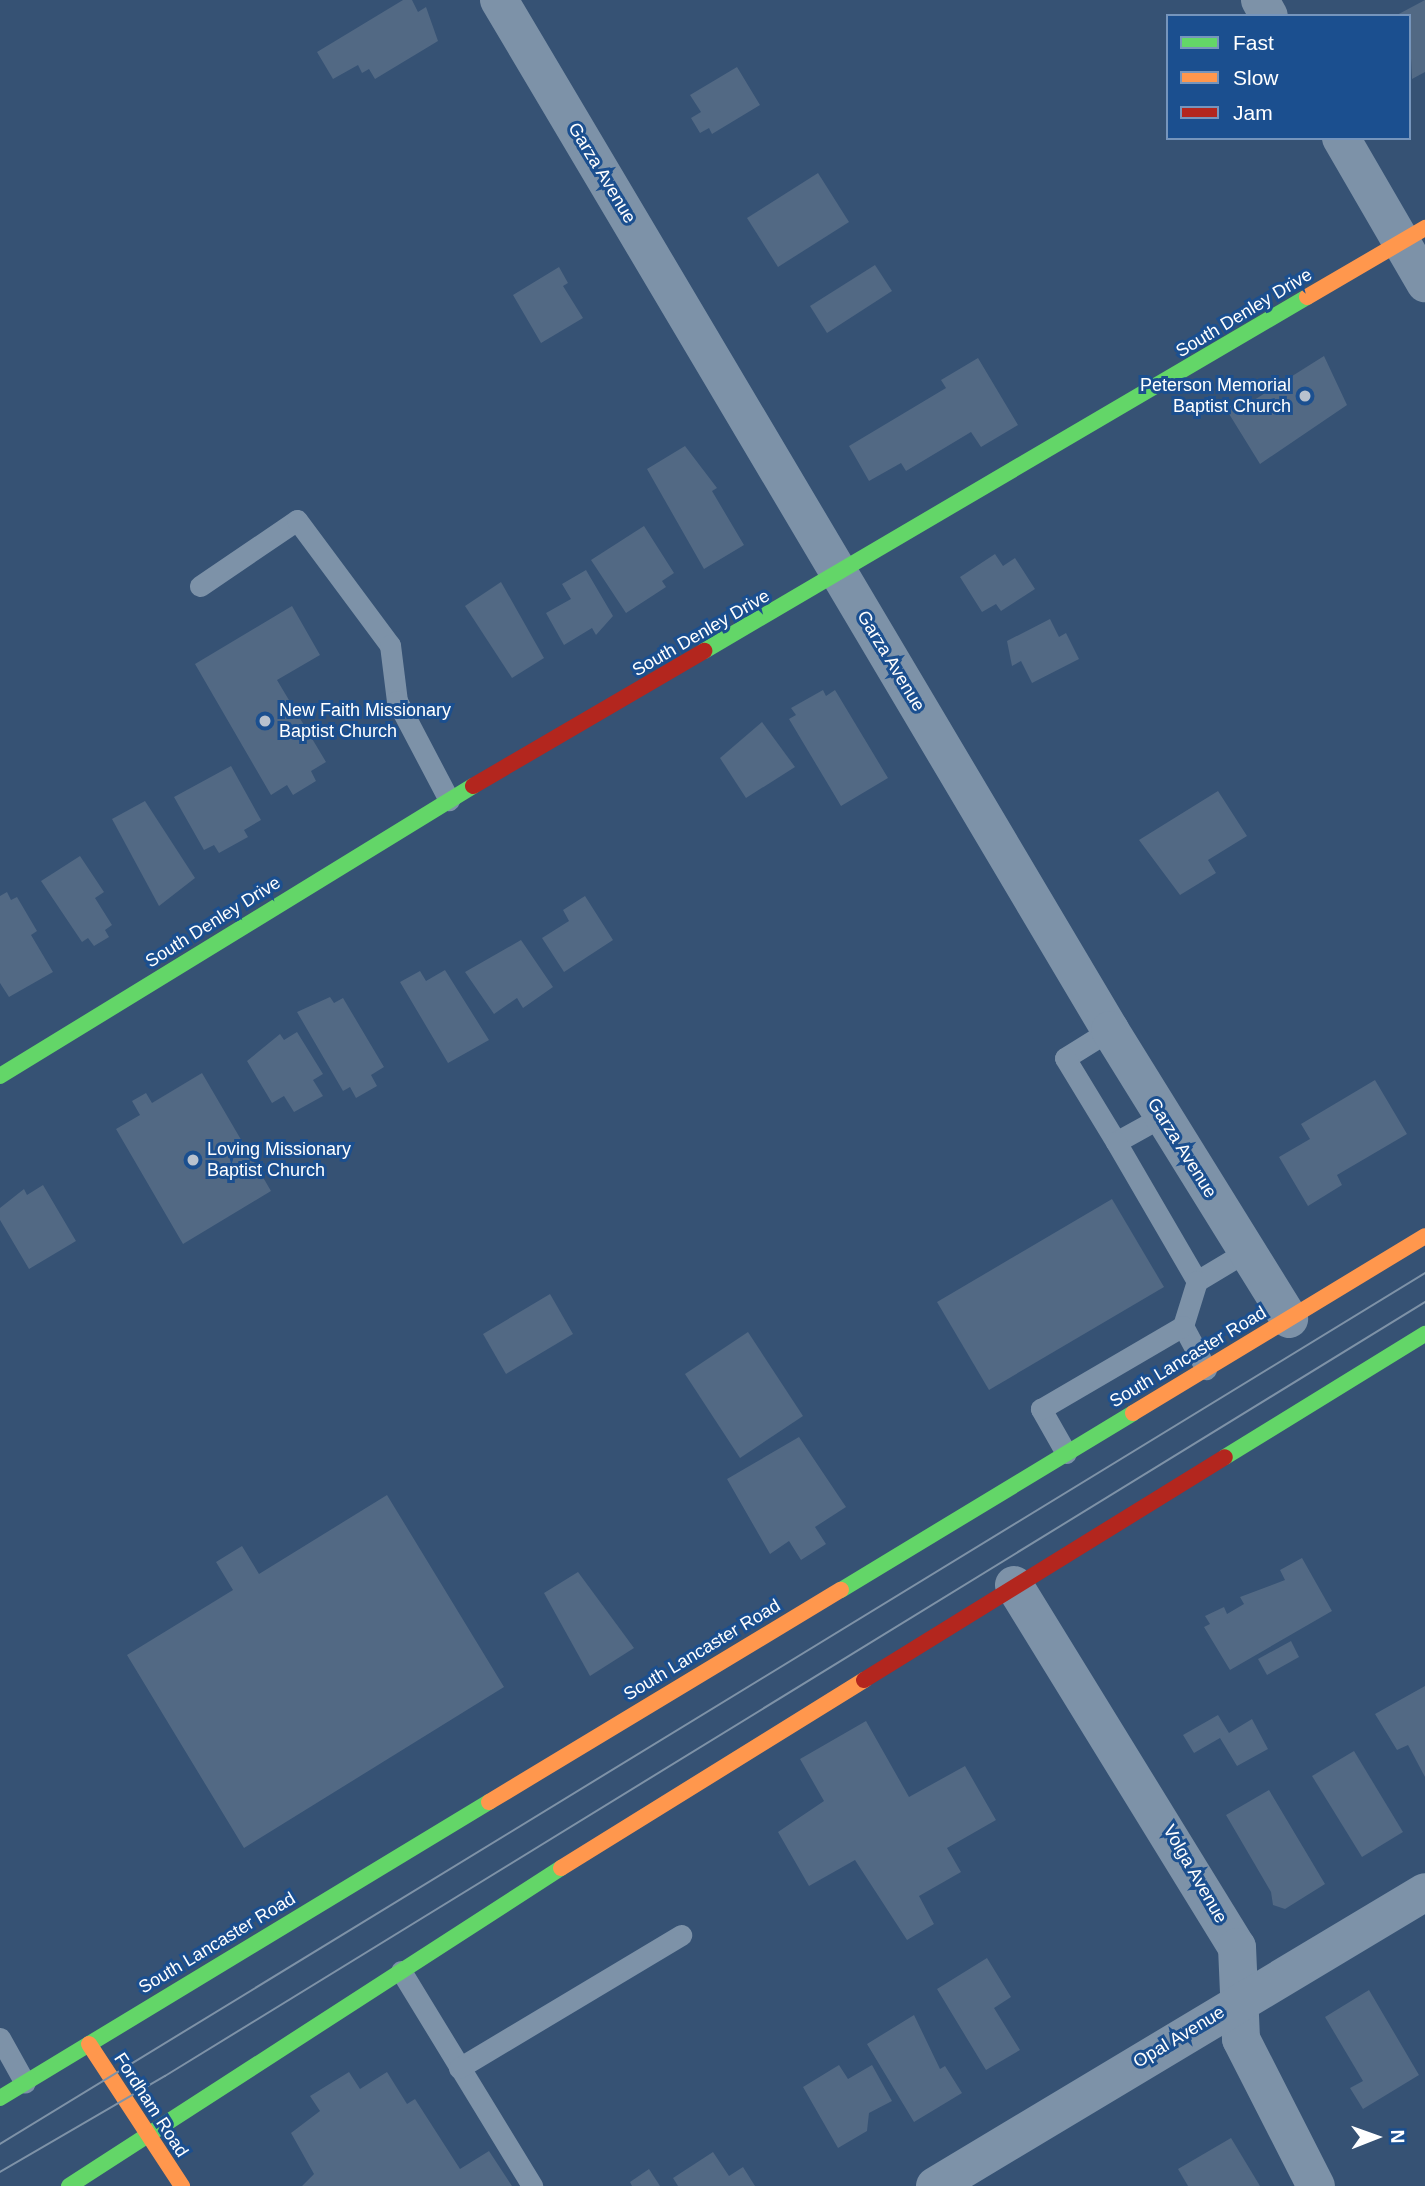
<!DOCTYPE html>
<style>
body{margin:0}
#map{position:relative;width:1425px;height:2186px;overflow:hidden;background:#365274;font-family:Helvetica,sans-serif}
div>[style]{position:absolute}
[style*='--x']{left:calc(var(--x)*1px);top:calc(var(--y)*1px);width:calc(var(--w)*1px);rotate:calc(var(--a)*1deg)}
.building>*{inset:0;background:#526984}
.lane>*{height:21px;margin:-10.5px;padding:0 10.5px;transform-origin:10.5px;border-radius:10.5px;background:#7d92a8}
.street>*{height:38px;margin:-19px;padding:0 19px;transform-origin:19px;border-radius:19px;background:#7d92a8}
.fast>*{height:16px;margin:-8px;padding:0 8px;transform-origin:8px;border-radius:8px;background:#63d668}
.slow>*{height:16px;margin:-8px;padding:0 8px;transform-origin:8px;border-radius:8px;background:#ff974d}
.jam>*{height:16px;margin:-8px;padding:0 8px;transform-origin:8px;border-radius:8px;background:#b3261e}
.tram>*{height:2px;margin:-1px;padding:0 1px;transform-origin:1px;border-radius:1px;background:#7e92a7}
.dots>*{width:19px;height:19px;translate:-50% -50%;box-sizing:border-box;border:4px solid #1b4f8f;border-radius:50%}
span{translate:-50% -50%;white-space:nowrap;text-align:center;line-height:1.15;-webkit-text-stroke:6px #1b4f8f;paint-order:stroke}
.street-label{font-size:18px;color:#fff}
.poi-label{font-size:18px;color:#fff}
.right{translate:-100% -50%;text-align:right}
.left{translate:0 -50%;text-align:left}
.legend{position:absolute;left:1166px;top:14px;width:245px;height:126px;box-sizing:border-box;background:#1b4f8f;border:2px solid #7695bc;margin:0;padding:9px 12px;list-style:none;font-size:21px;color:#fff}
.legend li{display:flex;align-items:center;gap:14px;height:35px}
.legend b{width:35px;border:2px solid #7695bc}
.north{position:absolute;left:1341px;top:2102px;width:70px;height:70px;-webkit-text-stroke:5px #1b4f8f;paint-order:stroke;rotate:89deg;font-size:19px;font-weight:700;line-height:28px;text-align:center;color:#fff}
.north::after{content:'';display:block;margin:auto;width:24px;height:32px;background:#fff;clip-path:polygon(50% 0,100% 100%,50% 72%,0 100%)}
</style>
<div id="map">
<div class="building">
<div style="clip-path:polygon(403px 0,412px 0,418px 12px,426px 7px,438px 41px,375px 79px,369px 69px,362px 73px,358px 65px,333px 79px,317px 52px)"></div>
<div style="clip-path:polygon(1425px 0,1425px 72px,1412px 79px,1409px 16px,1395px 16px)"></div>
<div style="clip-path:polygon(737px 67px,760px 105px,712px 134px,709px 128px,700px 133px,691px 118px,701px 112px,690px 95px)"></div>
<div style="clip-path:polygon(818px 173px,849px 222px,778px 267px,747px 218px)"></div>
<div style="clip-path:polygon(875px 265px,892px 291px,827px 333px,810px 306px)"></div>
<div style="clip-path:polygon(559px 267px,568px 283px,563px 286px,583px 318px,541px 343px,513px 295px)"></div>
<div style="clip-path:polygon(1324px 356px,1347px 405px,1260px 464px,1226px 409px,1239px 401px,1243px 407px)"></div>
<div style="clip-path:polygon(978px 358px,1018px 425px,981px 447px,971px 432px,906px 471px,901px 463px,869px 481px,849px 446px,946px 388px,941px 380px)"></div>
<div style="clip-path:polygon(685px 446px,717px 488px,712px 491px,744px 545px,704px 569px,647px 469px)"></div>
<div style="clip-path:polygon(644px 526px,674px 573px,662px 581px,666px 587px,626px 613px,591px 560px)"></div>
<div style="clip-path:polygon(995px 554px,1003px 566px,1015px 558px,1035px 589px,1001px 611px,996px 604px,982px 612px,960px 577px)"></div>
<div style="clip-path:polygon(586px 570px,613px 616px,596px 635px,592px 628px,564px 645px,546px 613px,571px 599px,562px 584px)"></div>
<div style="clip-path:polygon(501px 582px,544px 658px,512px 678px,465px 606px)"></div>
<div style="clip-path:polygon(292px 606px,320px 655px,277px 680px,326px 762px,311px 771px,316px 781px,293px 795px,287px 785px,271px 795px,195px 664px)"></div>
<div style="clip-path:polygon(1050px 619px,1059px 637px,1066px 633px,1079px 659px,1032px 683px,1021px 661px,1012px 666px,1007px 641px)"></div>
<div style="clip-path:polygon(823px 690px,826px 696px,835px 690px,888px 778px,841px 806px,789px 719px,796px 715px,791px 708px)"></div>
<div style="clip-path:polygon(762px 722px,795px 767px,746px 798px,720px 758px)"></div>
<div style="clip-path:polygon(231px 766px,261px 820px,244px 830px,248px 837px,219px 853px,214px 845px,204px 850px,174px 797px)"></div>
<div style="clip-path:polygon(1218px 791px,1247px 836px,1208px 860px,1216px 873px,1180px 895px,1139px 840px)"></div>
<div style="clip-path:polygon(145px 801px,195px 878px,159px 906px,112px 819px)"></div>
<div style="clip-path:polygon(80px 856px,104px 892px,95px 898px,112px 925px,105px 930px,109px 937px,94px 946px,88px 938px,82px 942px,41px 881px)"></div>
<div style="clip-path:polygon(7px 892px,11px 900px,17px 897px,37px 931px,31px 935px,53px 972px,9px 997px,0 983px,0 896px)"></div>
<div style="clip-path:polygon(585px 896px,613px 940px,564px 972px,542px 938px,569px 921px,563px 910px)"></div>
<div style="clip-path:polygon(521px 940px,553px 987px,523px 1008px,517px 998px,494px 1014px,465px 972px)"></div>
<div style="clip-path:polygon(445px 970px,489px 1040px,448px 1063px,400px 982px,420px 971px,426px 981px)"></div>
<div style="clip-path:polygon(330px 997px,334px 1003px,343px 998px,384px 1067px,371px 1075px,377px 1086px,356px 1098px,350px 1087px,343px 1091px,297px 1012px)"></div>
<div style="clip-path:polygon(297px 1032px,323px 1074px,313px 1080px,323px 1096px,294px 1112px,284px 1096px,272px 1103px,247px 1061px,280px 1034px,284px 1040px)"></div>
<div style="clip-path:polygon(202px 1073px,271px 1191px,183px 1244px,116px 1129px,140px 1115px,132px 1101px,146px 1093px,152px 1103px)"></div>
<div style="clip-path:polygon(1375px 1080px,1407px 1134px,1337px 1175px,1342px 1185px,1308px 1206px,1279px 1157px,1310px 1139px,1301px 1124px)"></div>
<div style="clip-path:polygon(43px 1185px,76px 1241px,29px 1269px,0 1220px,0 1208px,24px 1189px,27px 1195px)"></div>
<div style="clip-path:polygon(1112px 1199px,1164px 1287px,989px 1390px,937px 1302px)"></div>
<div style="clip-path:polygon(550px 1294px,573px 1334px,506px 1374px,483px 1334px)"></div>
<div style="clip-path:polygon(748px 1332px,803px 1416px,740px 1458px,685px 1374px)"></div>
<div style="clip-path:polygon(799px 1437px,846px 1507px,815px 1527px,826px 1544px,801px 1560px,789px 1541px,770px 1554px,727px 1479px)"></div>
<div style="clip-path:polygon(387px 1495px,504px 1687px,244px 1848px,127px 1655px,233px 1590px,216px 1562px,242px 1546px,259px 1574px)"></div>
<div style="clip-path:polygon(1302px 1558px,1332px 1611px,1230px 1670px,1204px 1627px,1210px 1624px,1205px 1616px,1224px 1607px,1227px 1614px,1244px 1604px,1240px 1597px,1285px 1580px,1280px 1570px)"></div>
<div style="clip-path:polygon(578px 1572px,634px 1648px,590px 1676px,544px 1593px)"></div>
<div style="clip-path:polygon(1291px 1641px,1299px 1657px,1267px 1675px,1258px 1659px)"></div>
<div style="clip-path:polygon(1425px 1686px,1425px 1777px,1408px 1745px,1397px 1750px,1375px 1714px)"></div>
<div style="clip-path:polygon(1218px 1715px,1229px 1733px,1252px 1719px,1268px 1749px,1237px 1766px,1220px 1738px,1194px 1753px,1183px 1735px)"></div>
<div style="clip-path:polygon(866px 1721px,909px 1797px,965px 1766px,996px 1820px,947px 1848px,961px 1872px,919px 1896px,934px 1924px,907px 1940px,855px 1860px,809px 1886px,778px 1832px,824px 1801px,800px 1759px)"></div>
<div style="clip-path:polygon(1354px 1751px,1403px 1832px,1362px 1857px,1312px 1776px)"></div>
<div style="clip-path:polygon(1269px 1790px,1325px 1884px,1285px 1909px,1273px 1905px,1271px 1892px,1226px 1815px)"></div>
<div style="clip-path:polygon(987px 1958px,1011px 1997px,994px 2008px,1020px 2050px,986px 2070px,937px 1989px)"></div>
<div style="clip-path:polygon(1369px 1990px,1419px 2075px,1363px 2109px,1350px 2088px,1363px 2081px,1325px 2017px)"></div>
<div style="clip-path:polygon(914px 2015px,940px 2069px,945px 2066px,962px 2093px,914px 2122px,867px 2044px)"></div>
<div style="clip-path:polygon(839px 2065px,848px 2079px,872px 2065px,892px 2101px,869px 2113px,867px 2131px,838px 2148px,803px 2087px)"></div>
<div style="clip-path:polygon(349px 2072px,360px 2089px,387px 2072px,407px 2104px,415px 2099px,460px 2169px,489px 2151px,512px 2186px,302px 2186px,314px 2174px,291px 2133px,320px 2111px,310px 2096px)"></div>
<div style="clip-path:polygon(1231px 2138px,1260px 2186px,1188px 2186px,1178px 2169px)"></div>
<div style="clip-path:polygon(713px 2152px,729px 2176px,743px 2167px,755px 2186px,678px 2186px,673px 2178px)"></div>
<div style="clip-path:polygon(649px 2169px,660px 2186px,632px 2186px,630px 2182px)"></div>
</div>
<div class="lane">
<div style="--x:200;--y:586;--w:117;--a:-34.2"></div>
<div style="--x:297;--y:520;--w:156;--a:53.4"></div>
<div style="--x:390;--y:645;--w:56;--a:82.9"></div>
<div style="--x:397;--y:701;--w:112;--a:62.3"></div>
<div style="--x:1110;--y:1030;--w:53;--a:148.1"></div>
<div style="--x:1065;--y:1058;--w:98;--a:58.7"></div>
<div style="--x:1116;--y:1142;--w:54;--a:-29"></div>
<div style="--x:1116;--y:1142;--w:161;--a:59.8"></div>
<div style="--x:1197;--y:1281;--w:58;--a:-31"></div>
<div style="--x:1197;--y:1281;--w:47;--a:107.3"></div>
<div style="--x:1183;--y:1326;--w:49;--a:61.9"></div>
<div style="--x:1066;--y:1453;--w:51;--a:-119.6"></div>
<div style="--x:1041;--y:1409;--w:164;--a:-30.3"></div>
<div style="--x:401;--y:1971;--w:252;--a:58.6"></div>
<div style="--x:0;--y:2038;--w:51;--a:60.9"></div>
<div style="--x:459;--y:2068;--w:259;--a:-30.9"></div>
</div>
<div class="street">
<div style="--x:499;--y:0;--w:1198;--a:59.32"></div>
<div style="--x:1110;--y:1030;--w:340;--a:58.2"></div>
<div style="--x:1260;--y:0;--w:18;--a:61"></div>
<div style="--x:1341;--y:138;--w:168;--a:59.9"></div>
<div style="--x:1014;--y:1585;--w:425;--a:58.4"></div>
<div style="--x:1237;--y:1947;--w:92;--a:87.5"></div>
<div style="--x:1241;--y:2039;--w:165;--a:63"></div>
<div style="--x:935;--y:2186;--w:571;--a:-30.96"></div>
</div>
<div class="fast">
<div style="--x:704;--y:651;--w:699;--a:-30.42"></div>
<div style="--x:0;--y:1076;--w:555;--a:-31.51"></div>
<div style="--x:1225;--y:1457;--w:235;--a:-31.6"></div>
<div style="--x:841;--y:1590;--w:341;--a:-31.2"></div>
<div style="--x:0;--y:2098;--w:572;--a:-31.19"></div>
<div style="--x:69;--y:2186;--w:586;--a:-32.88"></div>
</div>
<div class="slow">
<div style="--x:1307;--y:297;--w:137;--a:-30.3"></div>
<div style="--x:1133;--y:1413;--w:341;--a:-31.2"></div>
<div style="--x:489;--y:1802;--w:411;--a:-31.1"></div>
<div style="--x:561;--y:1868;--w:357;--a:-31.8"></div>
<div style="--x:89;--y:2044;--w:170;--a:56.8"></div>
</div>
<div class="jam">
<div style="--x:473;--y:786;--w:268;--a:-30.3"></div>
<div style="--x:864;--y:1680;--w:424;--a:-31.7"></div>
</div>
<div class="tram">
<div style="--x:0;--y:2144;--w:1670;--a:-31.43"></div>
<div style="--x:0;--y:2172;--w:191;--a:-30.2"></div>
<div style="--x:165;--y:2076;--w:1479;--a:-31.56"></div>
</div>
<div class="dots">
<div style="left:1305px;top:396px;background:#b9c2ce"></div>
<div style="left:265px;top:721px;background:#b9c2ce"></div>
<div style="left:193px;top:1160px;background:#b9c2ce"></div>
</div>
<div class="street-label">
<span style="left:602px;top:173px;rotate:59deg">Garza Avenue</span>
<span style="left:1244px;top:313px;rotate:-31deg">South Denley Drive</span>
<span style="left:701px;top:633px;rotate:-30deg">South Denley Drive</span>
<span style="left:891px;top:661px;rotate:59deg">Garza Avenue</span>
<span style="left:213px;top:922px;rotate:-32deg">South Denley Drive</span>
<span style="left:1182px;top:1148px;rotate:58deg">Garza Avenue</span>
<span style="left:1188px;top:1357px;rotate:-31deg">South Lancaster Road</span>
<span style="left:702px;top:1650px;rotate:-31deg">South Lancaster Road</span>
<span style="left:1195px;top:1874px;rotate:60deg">Volga Avenue</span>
<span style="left:217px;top:1943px;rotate:-31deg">South Lancaster Road</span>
<span style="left:1179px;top:2037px;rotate:-31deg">Opal Avenue</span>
<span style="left:151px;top:2105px;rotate:57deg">Fordham Road</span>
</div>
<div class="poi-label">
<span class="right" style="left:1291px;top:396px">Peterson Memorial<br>Baptist Church</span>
<span class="left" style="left:279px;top:721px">New Faith Missionary<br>Baptist Church</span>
<span class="left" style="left:207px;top:1160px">Loving Missionary<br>Baptist Church</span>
</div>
<ul class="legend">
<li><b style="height:9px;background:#63d668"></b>Fast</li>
<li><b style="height:9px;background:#ff974d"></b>Slow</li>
<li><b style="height:9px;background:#b3261e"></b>Jam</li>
</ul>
<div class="north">N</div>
</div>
